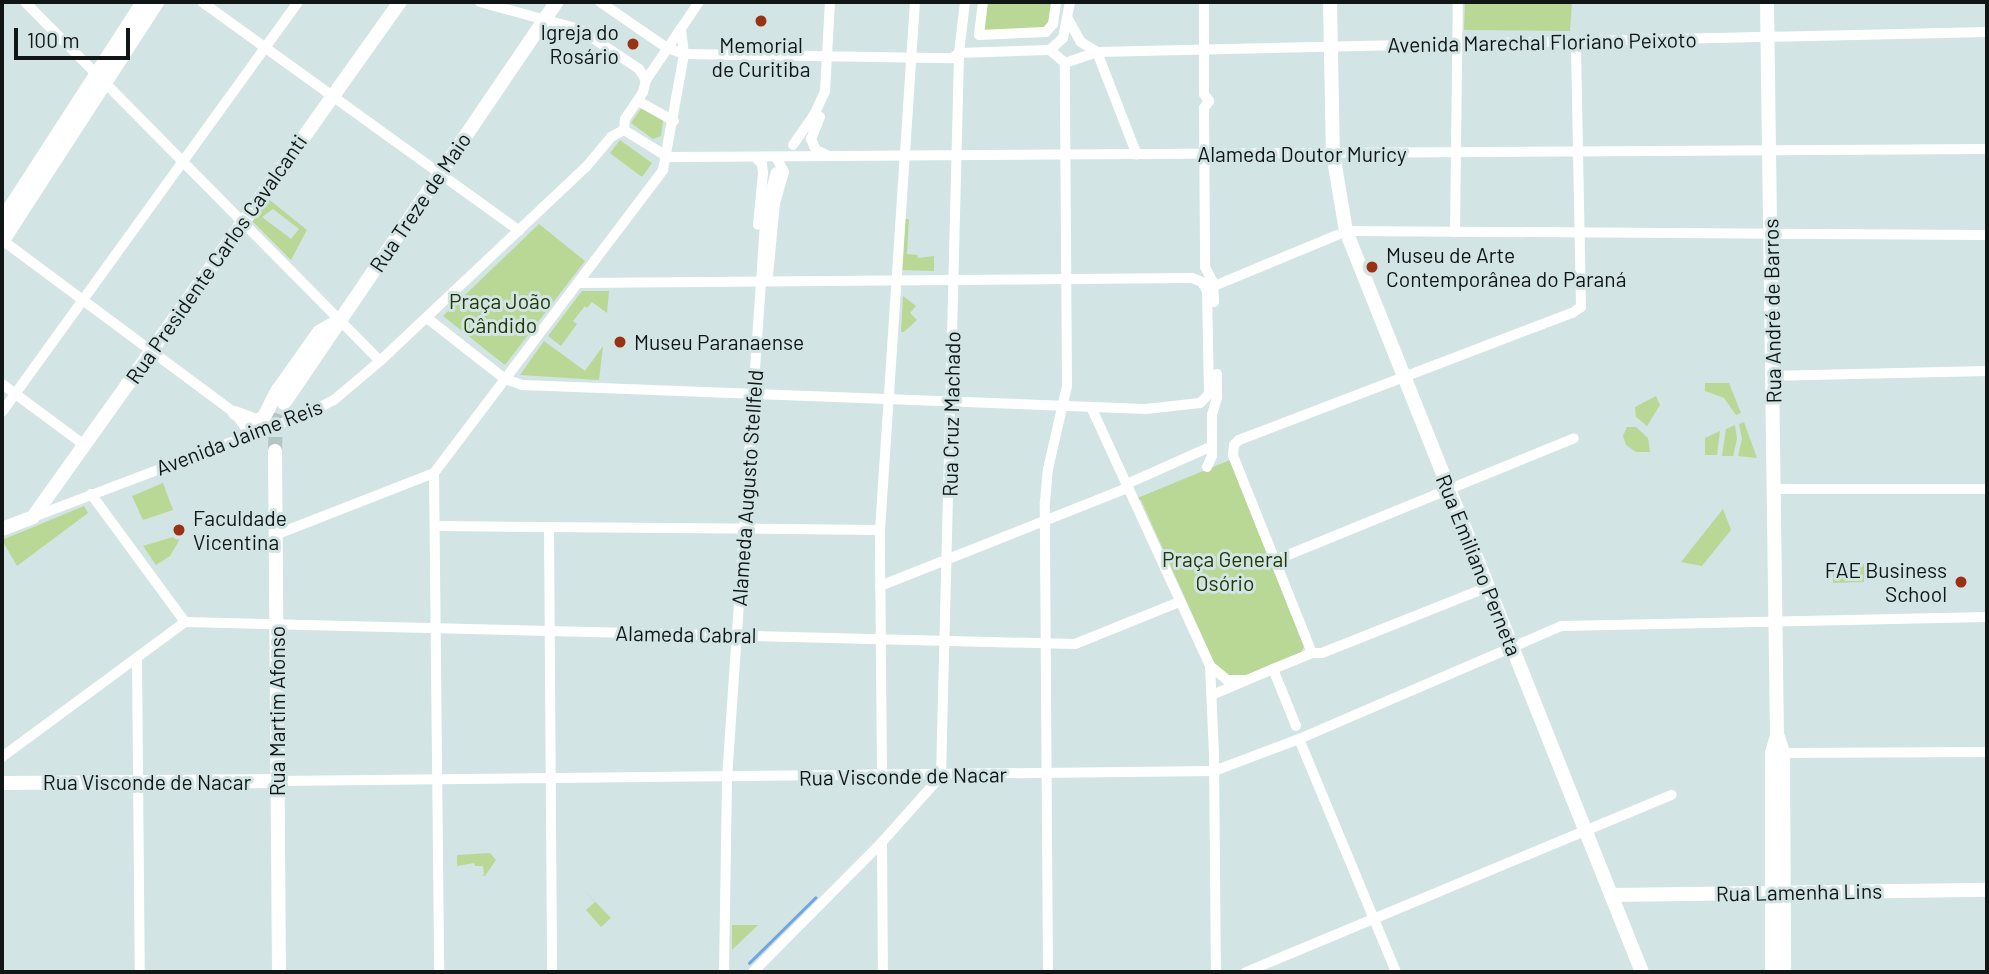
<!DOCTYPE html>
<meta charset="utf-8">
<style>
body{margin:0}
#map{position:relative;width:1989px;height:974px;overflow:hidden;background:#d2e4e3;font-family:Barlow,sans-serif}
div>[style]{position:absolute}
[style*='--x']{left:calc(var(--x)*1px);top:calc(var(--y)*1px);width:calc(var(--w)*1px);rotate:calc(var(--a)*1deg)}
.green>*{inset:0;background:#b9d896}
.stream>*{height:2.5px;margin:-1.25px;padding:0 1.25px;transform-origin:1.25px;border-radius:1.25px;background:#6ea5e4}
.major-tunnel>*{height:14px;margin-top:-7px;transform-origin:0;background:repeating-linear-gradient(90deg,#b5c5c4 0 14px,transparent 0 21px)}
.minor>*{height:10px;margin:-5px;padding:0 5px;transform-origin:5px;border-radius:5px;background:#fff}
.major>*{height:14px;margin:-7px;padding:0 7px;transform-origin:7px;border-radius:7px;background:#fff}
.dots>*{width:19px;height:19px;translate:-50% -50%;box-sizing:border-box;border:4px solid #d2e4e3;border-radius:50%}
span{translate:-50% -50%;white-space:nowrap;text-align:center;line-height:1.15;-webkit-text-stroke:6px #d2e4e3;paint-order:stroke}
.poi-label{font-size:21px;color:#0f1615}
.right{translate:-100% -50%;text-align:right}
.left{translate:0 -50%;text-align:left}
.street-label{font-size:21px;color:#0f1615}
.park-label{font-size:21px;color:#223700}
.frame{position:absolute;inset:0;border:4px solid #0f1615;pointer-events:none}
.scale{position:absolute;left:14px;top:28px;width:116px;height:32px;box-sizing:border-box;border:4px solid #0f1615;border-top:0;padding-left:9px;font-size:21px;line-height:24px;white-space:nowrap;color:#0f1615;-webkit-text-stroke:5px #d2e4e3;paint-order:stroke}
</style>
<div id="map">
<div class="green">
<div style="clip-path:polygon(983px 2px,1056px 2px,1051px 29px,979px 35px)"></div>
<div style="clip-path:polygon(1465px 2px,1572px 2px,1570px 31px,1464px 30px)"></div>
<div style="clip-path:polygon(642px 107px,663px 120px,661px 136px,653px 139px,631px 123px)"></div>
<div style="clip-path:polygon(620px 140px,652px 163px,642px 177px,610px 153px)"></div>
<div style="clip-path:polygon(evenodd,266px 197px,307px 230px,291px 260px,252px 221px,266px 197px,273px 209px,299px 229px,291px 239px,262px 217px,273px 209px)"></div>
<div style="clip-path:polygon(905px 219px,909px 219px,907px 254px,917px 255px,918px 258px,934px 256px,934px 271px,902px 270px)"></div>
<div style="clip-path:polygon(539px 224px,585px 261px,505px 365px,443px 316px)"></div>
<div style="clip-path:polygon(582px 291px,609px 291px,607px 313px,592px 302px,587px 308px,585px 306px,573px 321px,577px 324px,561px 346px,548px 336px)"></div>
<div style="clip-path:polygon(903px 296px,916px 306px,910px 313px,917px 320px,904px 332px,901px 332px)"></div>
<div style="clip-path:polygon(544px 341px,585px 371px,603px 346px,599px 380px,520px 375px)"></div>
<div style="clip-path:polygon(1705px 383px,1729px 383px,1741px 413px,1736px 415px,1724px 398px,1705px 391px)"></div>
<div style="clip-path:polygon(1656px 396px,1660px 405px,1647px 426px,1636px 417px,1635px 407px)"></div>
<div style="clip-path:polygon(1744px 422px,1757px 458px,1738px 456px,1742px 439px,1739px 424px)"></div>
<div style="clip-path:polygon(1735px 425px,1737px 439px,1733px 456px,1722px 456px,1726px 429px)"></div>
<div style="clip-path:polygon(1627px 427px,1636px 427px,1648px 438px,1650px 452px,1636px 452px,1626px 445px,1623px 436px)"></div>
<div style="clip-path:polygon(1720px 431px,1717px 455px,1705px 455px,1705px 438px)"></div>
<div style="clip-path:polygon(1230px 460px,1304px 647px,1300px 653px,1236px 679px,1217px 669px,1141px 500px,1135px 499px)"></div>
<div style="clip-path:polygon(163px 483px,173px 510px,143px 520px,132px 496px)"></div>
<div style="clip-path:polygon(84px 506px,88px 513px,17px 566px,2px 540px)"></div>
<div style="clip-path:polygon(1723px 509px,1731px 530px,1702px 566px,1681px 562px)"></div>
<div style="clip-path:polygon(183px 534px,170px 556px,156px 565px,143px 546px)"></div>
<div style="clip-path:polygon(1833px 564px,1864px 564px,1864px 582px,1833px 583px)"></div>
<div style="clip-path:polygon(490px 853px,496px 860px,485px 876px,480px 876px,484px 875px,483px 866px,475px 866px,474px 863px,457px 866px,457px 855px)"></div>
<div style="clip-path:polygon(580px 886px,611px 918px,601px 927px,586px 910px,595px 902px)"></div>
<div style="clip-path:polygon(732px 925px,758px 925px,732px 950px)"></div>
</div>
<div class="stream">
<div style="--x:749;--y:963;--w:93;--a:-44.6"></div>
</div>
<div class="major-tunnel">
<div style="--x:275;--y:451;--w:23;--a:-88"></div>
<div style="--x:276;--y:428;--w:26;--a:-72"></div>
</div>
<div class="minor">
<div style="--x:25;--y:2;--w:505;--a:45.32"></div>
<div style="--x:202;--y:2;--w:391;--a:35.8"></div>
<div style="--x:480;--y:2;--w:103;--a:15.3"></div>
<div style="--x:579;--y:29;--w:72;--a:33.7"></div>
<div style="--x:639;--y:69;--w:13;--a:58"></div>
<div style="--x:600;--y:2;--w:81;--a:34.5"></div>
<div style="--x:667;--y:48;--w:18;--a:19"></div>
<div style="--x:684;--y:54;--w:268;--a:0.9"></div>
<div style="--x:952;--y:58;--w:9;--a:-36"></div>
<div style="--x:959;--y:53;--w:91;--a:-1.9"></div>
<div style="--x:983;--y:2;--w:33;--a:97"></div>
<div style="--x:979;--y:35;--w:67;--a:-2.6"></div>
<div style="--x:1046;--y:32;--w:11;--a:-49"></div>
<div style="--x:1053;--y:24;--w:22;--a:-82"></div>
<div style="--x:1204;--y:2;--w:92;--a:90"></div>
<div style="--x:1204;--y:94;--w:9;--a:54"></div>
<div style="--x:1209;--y:101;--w:9;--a:126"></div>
<div style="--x:1204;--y:108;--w:159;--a:89.6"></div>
<div style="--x:1205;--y:267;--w:17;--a:62"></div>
<div style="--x:1213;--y:282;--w:20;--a:87"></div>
<div style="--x:1068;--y:19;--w:26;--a:61"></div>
<div style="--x:1081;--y:42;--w:19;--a:32"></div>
<div style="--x:1050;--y:50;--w:18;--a:-43"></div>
<div style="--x:1063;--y:38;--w:37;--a:-79"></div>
<div style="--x:1097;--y:52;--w:110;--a:68.8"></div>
<div style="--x:1065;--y:63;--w:34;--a:-19"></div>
<div style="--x:1097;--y:52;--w:890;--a:-1.29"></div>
<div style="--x:638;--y:101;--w:41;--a:29.1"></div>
<div style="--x:820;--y:117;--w:24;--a:112"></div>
<div style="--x:811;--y:139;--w:12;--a:66"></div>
<div style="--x:816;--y:150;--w:14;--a:25"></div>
<div style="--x:624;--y:130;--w:52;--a:31.5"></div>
<div style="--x:668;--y:157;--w:1319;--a:-0.35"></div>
<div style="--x:624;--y:130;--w:11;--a:-85"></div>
<div style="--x:625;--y:119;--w:32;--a:-56"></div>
<div style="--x:643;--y:92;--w:12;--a:-76"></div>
<div style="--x:646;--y:80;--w:94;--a:-55.8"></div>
<div style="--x:793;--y:145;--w:37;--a:-55"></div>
<div style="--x:814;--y:115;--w:26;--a:-65"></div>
<div style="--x:825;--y:91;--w:89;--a:-86.8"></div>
<div style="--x:756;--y:158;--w:8;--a:45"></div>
<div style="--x:762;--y:164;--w:9;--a:84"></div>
<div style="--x:763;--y:173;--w:52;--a:95.5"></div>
<div style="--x:1346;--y:231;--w:641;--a:0.36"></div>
<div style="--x:1455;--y:232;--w:230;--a:-89.3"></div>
<div style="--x:2;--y:240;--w:290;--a:36.6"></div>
<div style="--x:235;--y:413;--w:26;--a:54"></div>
<div style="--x:768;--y:275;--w:72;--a:-84.4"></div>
<div style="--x:775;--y:203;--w:32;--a:-74"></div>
<div style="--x:784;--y:172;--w:17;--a:-118"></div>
<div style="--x:1214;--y:286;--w:133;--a:-22.5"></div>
<div style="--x:427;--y:318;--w:99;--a:38"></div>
<div style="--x:505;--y:379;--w:18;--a:19"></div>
<div style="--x:522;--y:385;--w:624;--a:2.2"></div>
<div style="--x:1146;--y:409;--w:54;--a:-6.3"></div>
<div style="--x:1200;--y:403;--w:13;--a:-45"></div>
<div style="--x:1209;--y:394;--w:103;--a:-91.1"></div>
<div style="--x:1207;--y:291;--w:10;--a:-119"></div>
<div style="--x:1202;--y:282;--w:11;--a:-158"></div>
<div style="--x:1192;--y:278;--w:614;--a:179.53"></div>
<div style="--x:1772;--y:376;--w:215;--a:-1.3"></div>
<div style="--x:2;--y:384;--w:102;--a:36.6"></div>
<div style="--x:1091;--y:407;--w:285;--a:65.3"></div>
<div style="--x:1210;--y:666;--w:89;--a:87.4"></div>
<div style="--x:1214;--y:755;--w:217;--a:89.5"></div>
<div style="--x:2;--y:412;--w:506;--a:-54.17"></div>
<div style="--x:1207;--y:467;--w:12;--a:-66"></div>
<div style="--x:1212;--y:456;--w:41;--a:-90"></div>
<div style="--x:1212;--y:415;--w:19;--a:-74"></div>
<div style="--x:1217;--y:397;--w:23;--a:-90"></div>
<div style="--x:434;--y:473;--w:499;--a:89.4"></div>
<div style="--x:1129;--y:483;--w:91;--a:-24"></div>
<div style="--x:1774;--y:489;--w:213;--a:0"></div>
<div style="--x:91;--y:494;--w:159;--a:53.7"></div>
<div style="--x:33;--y:517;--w:297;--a:-20.7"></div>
<div style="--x:311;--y:412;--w:26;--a:-28"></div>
<div style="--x:334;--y:400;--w:60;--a:-40.3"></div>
<div style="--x:380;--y:361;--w:283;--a:-43.3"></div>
<div style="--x:586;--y:167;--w:39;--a:-50"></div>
<div style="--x:611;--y:137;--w:15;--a:-28"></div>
<div style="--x:435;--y:526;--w:445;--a:0.5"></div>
<div style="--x:549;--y:527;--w:445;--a:89.6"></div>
<div style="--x:275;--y:535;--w:171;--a:-21.3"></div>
<div style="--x:434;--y:473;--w:380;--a:-52.9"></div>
<div style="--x:663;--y:170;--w:118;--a:-79.7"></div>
<div style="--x:684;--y:54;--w:26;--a:-97"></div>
<div style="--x:1283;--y:557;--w:314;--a:-22.2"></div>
<div style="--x:880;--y:586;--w:267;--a:-21.6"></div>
<div style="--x:185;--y:622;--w:890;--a:1.42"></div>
<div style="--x:1075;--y:644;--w:112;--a:-22"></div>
<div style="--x:1312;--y:653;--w:213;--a:-111.8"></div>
<div style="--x:1233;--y:455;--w:10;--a:-84"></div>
<div style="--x:1234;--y:445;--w:7;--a:-45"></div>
<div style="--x:1239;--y:440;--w:356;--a:-20.9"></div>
<div style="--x:1572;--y:313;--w:11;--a:-34"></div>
<div style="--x:1581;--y:307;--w:259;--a:-91.1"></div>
<div style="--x:137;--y:657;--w:315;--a:89.5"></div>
<div style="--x:1210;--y:666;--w:22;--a:39"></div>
<div style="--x:1227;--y:680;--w:17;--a:0"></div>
<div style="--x:1275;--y:674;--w:56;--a:68"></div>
<div style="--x:1212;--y:695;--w:66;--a:-23.1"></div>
<div style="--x:1273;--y:669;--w:42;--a:-22.3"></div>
<div style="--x:1312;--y:653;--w:10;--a:0"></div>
<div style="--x:1322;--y:653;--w:179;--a:-21.7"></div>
<div style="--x:1299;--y:739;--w:252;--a:67.4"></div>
<div style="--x:1783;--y:753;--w:204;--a:-0.3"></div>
<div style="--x:2;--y:757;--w:227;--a:-36.4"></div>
<div style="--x:882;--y:776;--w:246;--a:-90.5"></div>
<div style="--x:880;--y:530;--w:529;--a:-86.21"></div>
<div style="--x:941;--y:776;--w:723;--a:-88.57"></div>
<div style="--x:959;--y:53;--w:51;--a:-83.3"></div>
<div style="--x:277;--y:781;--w:937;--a:-0.61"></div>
<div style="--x:1214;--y:771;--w:91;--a:-20.6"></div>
<div style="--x:1299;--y:739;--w:285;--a:-23.3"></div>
<div style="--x:1561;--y:626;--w:426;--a:-1.2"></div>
<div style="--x:882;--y:842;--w:130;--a:89.6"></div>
<div style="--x:724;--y:972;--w:194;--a:-89.1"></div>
<div style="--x:727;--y:778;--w:570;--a:-86.08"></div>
<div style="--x:766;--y:209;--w:38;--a:-75"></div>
<div style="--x:753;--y:972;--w:183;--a:-45.2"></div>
<div style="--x:882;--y:842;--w:89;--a:-48.2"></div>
<div style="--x:1048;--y:972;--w:470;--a:-90.4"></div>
<div style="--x:1045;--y:502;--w:33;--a:-85"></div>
<div style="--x:1048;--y:469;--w:85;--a:-77.1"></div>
<div style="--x:1067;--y:386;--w:323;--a:-90.4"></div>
<div style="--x:1065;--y:63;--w:20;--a:-139"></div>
<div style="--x:1246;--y:972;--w:461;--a:-22.6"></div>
</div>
<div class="major">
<div style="--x:1330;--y:2;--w:152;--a:88.9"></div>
<div style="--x:1333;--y:154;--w:78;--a:80.4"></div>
<div style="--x:1346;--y:231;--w:798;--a:68.23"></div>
<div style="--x:1767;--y:2;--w:732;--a:89.22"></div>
<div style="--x:1777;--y:734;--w:20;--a:72"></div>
<div style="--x:1783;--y:753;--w:219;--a:89.7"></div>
<div style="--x:2;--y:220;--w:260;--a:-57.1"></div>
<div style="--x:2;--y:242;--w:286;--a:-57.1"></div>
<div style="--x:284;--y:403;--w:485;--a:-55.8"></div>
<div style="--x:235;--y:413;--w:22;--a:21"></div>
<div style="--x:256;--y:421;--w:9;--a:-27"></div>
<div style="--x:264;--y:417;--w:30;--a:-63"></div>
<div style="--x:278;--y:390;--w:71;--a:-54.7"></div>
<div style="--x:319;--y:332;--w:20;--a:-30"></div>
<div style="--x:275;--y:451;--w:521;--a:89.56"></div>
<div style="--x:2;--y:529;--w:33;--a:-21"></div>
<div style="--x:33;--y:517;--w:632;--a:-54.53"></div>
<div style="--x:2;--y:783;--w:275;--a:-0.4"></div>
<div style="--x:1611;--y:895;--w:376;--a:-0.8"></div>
<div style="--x:1772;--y:972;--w:219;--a:-90"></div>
<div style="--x:1772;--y:753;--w:18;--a:-74"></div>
</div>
<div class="dots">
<div style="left:761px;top:21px;background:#993213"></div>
<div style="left:633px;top:44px;background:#993213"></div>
<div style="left:1372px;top:267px;background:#993213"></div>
<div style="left:620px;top:342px;background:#993213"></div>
<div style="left:179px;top:530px;background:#993213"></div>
<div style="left:1961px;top:582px;background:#993213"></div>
</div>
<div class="poi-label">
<span class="right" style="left:619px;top:44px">Igreja do<br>Rosário</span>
<span style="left:761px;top:57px">Memorial<br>de Curitiba</span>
<span class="left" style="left:1386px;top:267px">Museu de Arte<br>Contemporânea do Paraná</span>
<span class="left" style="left:634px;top:342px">Museu Paranaense</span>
<span class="left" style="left:193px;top:530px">Faculdade<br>Vicentina</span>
<span class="right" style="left:1947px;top:582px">FAE Business<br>School</span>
</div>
<div class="street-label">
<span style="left:1542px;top:42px;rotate:-1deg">Avenida Marechal Floriano Peixoto</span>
<span style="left:1302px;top:154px">Alameda Doutor Muricy</span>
<span style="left:420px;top:202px;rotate:-56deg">Rua Treze de Maio</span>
<span style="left:216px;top:259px;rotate:-55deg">Rua Presidente Carlos Cavalcanti</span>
<span style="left:1772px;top:311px;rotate:-91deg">Rua André de Barros</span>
<span style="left:951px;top:414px;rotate:-89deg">Rua Cruz Machado</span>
<span style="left:239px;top:437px;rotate:-21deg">Avenida Jaime Reis</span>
<span style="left:747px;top:488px;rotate:-86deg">Alameda Augusto Stellfeld</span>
<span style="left:1479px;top:565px;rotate:68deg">Rua Emiliano Perneta</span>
<span style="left:686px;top:634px;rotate:1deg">Alameda Cabral</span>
<span style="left:277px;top:711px;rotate:-90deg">Rua Martim Afonso</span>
<span style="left:903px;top:776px;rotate:-1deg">Rua Visconde de Nacar</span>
<span style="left:147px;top:782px">Rua Visconde de Nacar</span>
<span style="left:1799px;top:892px;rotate:-1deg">Rua Lamenha Lins</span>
</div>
<div class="park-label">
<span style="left:500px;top:313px">Praça João<br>Cândido</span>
<span style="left:1225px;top:571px">Praça General<br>Osório</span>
</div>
<div class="frame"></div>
<div class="scale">100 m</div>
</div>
